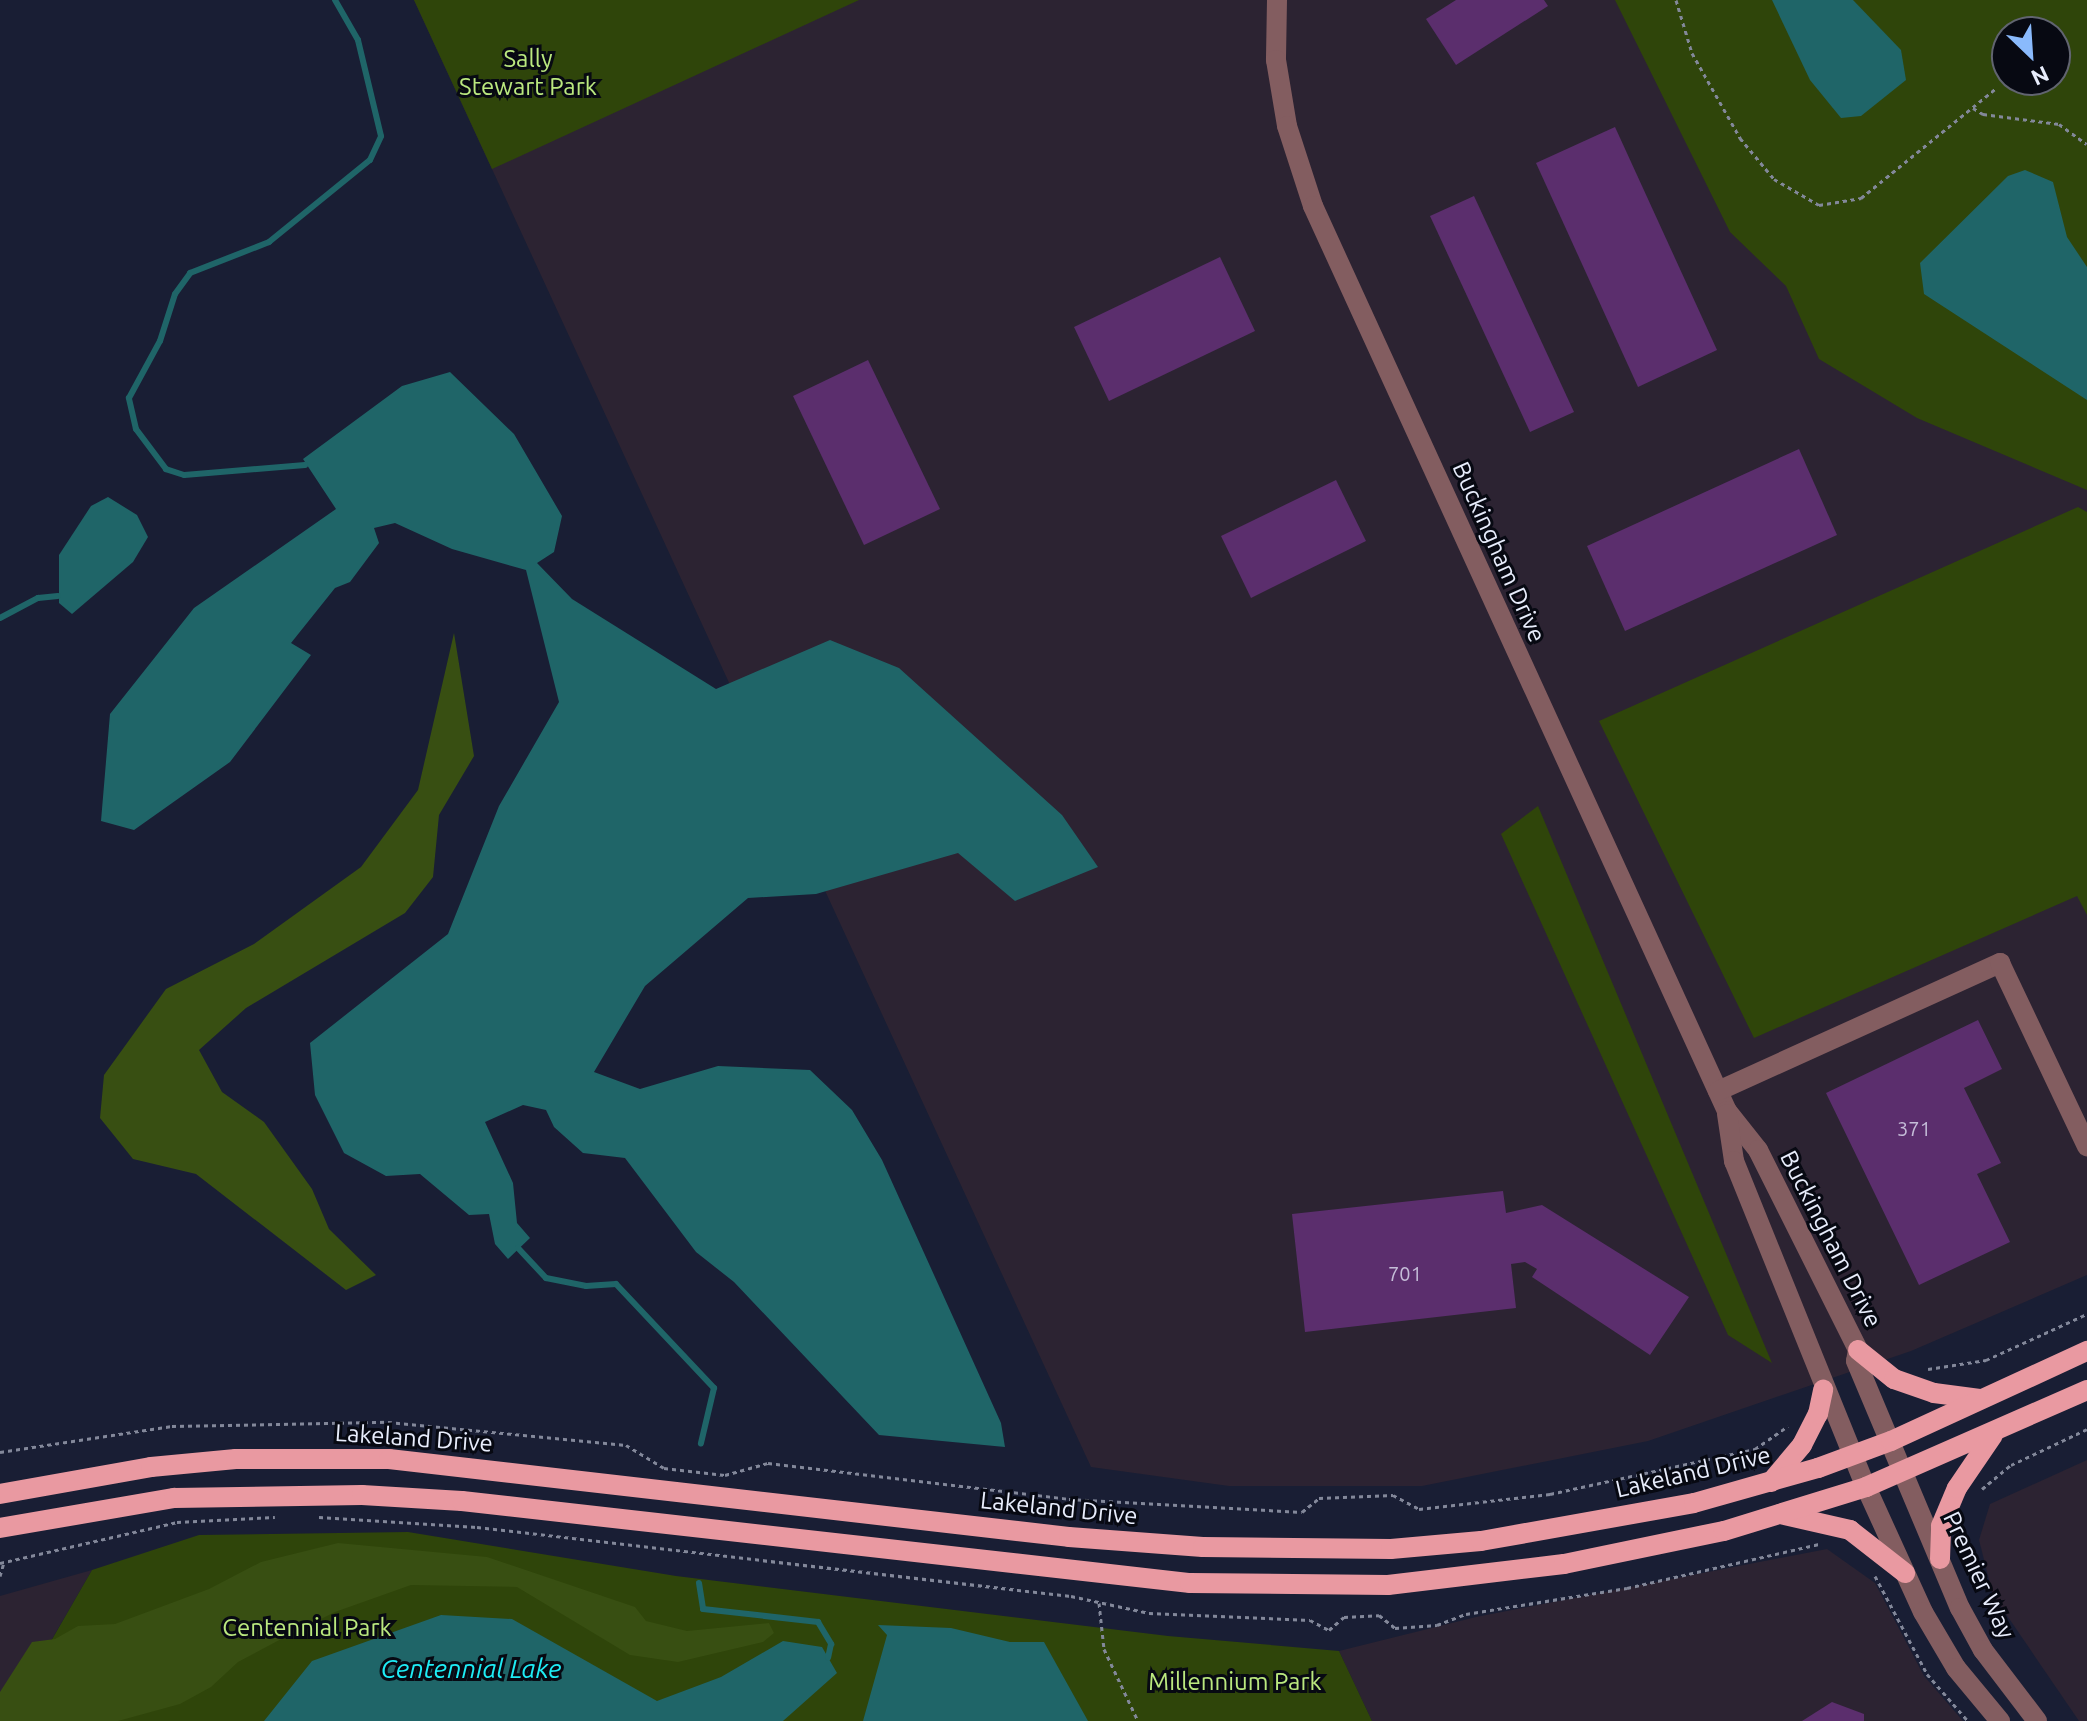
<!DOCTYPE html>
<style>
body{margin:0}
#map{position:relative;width:2087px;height:1721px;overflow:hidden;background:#191e34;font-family:Ubuntu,sans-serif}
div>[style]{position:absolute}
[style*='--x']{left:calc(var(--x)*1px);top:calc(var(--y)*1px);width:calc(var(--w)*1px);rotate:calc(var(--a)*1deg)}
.commercial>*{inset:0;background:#2c2332}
.green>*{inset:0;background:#2f450a}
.forest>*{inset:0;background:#384f12}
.water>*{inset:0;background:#1f6568}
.stream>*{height:6px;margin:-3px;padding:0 3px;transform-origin:3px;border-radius:3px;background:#1f6568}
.building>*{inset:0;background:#5b2e6d}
.path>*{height:3px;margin-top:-1.5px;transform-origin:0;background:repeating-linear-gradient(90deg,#83889a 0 4px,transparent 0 8px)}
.minor>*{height:20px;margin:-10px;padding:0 10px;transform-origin:10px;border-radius:10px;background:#835d60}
.major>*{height:20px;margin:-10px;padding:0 10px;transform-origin:10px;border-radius:10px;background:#e999a1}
span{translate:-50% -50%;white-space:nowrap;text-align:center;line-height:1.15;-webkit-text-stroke:6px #070912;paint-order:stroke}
.number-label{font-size:20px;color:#c5bdd8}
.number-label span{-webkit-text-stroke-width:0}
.park-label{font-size:24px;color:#bbe97f}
.street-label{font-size:24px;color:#e8edfc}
.water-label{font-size:26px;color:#1eecf5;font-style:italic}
.north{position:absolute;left:1991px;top:16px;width:80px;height:80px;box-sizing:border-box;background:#070912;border:2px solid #616470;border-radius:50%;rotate:155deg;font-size:22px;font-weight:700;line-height:32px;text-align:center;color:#e8edfc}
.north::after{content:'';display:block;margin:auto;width:28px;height:36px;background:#8abafc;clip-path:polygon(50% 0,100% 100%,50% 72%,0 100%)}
</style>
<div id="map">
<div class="commercial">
<div style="clip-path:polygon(evenodd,414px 0,2087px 0,2087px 1275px,1911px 1351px,1648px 1441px,1422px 1486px,1229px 1486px,1091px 1467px,414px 0,2007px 32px,2055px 32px,2055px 80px,2007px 80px,2007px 32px)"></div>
<div style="clip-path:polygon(2087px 1460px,2087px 1721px,2079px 1721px,1993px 1595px,1979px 1540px,1990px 1504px)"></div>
<div style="clip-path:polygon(1827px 1549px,1875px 1583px,1924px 1676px,1963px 1721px,1372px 1721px,1339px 1651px,1476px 1617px)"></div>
<div style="clip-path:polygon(92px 1570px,34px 1670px,0 1721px,0 1596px)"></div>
</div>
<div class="green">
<div style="clip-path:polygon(414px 0,859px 0,492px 169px)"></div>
<div style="clip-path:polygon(evenodd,1615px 0,2087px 0,2087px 490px,1917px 418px,1819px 359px,1786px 286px,1730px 232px,1615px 0,2007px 32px,2055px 32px,2055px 80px,2007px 80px,2007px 32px)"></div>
<div style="clip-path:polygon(2078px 507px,2087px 512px,2087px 915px,2077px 896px,1754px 1038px,1599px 721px)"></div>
<div style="clip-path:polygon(1538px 806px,1772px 1363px,1728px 1335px,1501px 834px)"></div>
<div style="clip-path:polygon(408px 1532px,676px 1576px,1168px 1636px,1339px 1651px,1372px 1721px,5px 1721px,92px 1570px,199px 1535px)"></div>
</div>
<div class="forest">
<div style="clip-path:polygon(454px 633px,474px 756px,439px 815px,433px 877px,405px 913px,246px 1008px,199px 1050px,222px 1092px,264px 1122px,312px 1189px,329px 1229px,376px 1275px,346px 1290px,196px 1174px,133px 1159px,100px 1118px,104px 1075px,166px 989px,254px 944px,361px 867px,418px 790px)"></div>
<div style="clip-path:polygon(338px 1543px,487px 1557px,635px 1607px,646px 1621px,687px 1631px,769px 1623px,774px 1633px,763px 1642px,678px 1662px,630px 1655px,517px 1587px,411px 1585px,335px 1612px,285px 1637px,238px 1662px,211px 1687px,180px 1704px,118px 1721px,0 1721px,0 1692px,32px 1642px,55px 1639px,78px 1626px,115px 1624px,209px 1589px,261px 1562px)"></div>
</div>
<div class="water">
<div style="clip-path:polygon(1772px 0,1853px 0,1901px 50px,1906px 80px,1861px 116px,1841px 118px,1810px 80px)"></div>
<div style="clip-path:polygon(2025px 170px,2053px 182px,2067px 237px,2087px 267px,2087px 400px,1924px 294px,1920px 263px,2008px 176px)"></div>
<div style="clip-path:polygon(450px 372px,514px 434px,562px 516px,554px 552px,537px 563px,572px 599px,716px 689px,830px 640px,899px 668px,1062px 815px,1098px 867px,1015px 901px,958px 853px,816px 894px,748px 898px,645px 986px,594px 1072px,640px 1089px,718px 1066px,810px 1070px,852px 1110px,882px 1160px,1001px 1423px,1005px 1447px,879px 1435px,734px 1282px,696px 1252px,625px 1158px,583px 1153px,554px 1127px,546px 1110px,523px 1105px,485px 1122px,513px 1183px,517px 1223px,530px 1238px,508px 1259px,495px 1244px,489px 1214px,469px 1215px,420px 1174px,386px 1176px,344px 1153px,315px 1095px,310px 1043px,448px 934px,499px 806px,559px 702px,526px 570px,452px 549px,395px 523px,374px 528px,379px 543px,350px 582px,335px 588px,291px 643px,311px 655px,230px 762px,134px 830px,101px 821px,110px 714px,194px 608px,336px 509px,303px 459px,402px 386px)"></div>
<div style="clip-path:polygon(108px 497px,137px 515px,148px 537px,133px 562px,72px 614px,59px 603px,59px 555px,91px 506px)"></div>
<div style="clip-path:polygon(441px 1615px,512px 1619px,657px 1701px,721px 1677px,783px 1641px,822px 1647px,837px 1673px,783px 1721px,264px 1721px,312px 1661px)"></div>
<div style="clip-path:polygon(878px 1625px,951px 1628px,1010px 1642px,1044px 1642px,1088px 1721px,863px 1721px,887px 1635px)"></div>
</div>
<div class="stream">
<div style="--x:305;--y:465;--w:121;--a:175.3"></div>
<div style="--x:184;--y:475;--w:19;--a:-162"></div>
<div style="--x:166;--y:469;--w:50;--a:-126.9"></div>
<div style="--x:136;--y:429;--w:32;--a:-103"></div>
<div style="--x:129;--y:398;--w:65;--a:-61.5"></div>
<div style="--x:160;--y:341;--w:49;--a:-72.3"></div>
<div style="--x:175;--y:294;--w:26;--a:-54"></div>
<div style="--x:190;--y:273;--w:85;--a:-21.4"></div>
<div style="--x:269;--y:242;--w:130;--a:-39.1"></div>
<div style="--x:370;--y:160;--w:26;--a:-65"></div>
<div style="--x:381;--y:136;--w:99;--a:-103.5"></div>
<div style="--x:358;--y:40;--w:46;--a:-119.9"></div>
<div style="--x:0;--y:618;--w:43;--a:-27.8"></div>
<div style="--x:38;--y:598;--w:20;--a:-6"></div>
<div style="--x:518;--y:1248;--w:41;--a:47"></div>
<div style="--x:546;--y:1278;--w:41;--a:11.3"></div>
<div style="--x:586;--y:1286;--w:30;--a:-4"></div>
<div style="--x:616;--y:1284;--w:143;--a:46.7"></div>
<div style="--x:714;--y:1388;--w:57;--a:103.3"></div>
<div style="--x:699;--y:1583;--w:26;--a:81"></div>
<div style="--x:703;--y:1609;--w:116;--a:6.4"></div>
<div style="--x:818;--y:1622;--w:26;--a:59"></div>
<div style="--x:831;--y:1644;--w:14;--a:102"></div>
</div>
<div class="building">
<div style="clip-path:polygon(1456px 0,1544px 0,1548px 6px,1456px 65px,1426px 19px)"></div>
<div style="clip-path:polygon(1615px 127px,1717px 350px,1638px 387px,1536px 163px)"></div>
<div style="clip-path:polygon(1474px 196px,1574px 412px,1530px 432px,1430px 216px)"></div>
<div style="clip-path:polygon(1220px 257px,1255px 331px,1109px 401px,1074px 327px)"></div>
<div style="clip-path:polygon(868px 360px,940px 509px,864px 545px,793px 396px)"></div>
<div style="clip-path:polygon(1799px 449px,1837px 535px,1625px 631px,1587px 546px)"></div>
<div style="clip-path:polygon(1336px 480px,1366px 541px,1251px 598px,1221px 536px)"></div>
<div style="clip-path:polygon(1978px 1020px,2002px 1069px,1964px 1088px,2001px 1163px,1977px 1174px,2010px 1242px,1919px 1285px,1826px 1093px)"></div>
<div style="clip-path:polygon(1503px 1191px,1506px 1213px,1542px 1205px,1689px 1297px,1650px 1355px,1532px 1277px,1537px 1269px,1525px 1262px,1511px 1264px,1516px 1308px,1305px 1332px,1292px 1214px)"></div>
<div style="clip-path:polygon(1832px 1702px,1864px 1714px,1864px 1721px,1802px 1721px)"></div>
</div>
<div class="path">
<div style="--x:1676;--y:0;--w:55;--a:73.2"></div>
<div style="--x:1692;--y:53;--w:98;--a:60.5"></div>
<div style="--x:1740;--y:138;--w:53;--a:50.3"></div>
<div style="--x:1774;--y:179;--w:52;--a:30"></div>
<div style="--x:1819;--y:205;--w:43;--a:-9.5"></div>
<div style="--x:1861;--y:198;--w:173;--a:-39.1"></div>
<div style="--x:1973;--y:108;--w:12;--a:31"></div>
<div style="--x:1983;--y:114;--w:77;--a:7.5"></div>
<div style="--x:2059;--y:124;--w:34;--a:36"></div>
<div style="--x:1928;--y:1369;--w:59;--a:-8.8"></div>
<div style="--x:1986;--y:1360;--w:111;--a:-24.5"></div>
<div style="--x:0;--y:1452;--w:174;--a:-8.6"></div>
<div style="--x:172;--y:1426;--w:216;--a:-1.1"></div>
<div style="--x:388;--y:1422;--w:239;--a:5.5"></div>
<div style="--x:626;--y:1445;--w:44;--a:31.2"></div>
<div style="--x:664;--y:1468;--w:61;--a:6.5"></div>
<div style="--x:725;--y:1475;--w:45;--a:-15.6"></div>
<div style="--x:768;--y:1463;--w:303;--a:6.8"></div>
<div style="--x:1069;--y:1499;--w:233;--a:3.2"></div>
<div style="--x:1302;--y:1512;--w:22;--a:-39"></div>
<div style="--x:1319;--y:1498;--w:74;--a:-2.3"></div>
<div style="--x:1393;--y:1495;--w:30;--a:28"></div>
<div style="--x:1419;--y:1509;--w:132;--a:-6.5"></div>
<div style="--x:1550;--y:1494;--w:210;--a:-12.4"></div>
<div style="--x:1755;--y:1449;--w:40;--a:-34.9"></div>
<div style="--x:1982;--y:1489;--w:38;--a:-40"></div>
<div style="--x:2011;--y:1465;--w:84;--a:-25.3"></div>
<div style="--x:319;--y:1517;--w:158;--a:3.6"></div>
<div style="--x:477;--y:1527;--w:598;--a:6.63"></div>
<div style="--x:1071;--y:1596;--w:80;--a:12.3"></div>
<div style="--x:1149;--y:1613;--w:161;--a:2.5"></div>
<div style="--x:1310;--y:1620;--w:21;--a:28"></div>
<div style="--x:1329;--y:1630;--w:20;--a:-41"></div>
<div style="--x:1344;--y:1617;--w:35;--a:-3"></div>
<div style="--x:1379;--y:1615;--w:21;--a:39"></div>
<div style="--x:1395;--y:1628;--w:42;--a:-4.1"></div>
<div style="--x:1437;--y:1625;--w:31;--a:-21"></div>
<div style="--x:1466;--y:1614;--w:163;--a:-9.2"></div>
<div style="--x:1627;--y:1588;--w:197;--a:-12.9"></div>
<div style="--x:0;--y:1563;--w:182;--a:-13"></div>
<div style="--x:177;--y:1522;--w:98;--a:-2.9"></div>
<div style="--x:0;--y:1576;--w:15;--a:-74"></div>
<div style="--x:1875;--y:1576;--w:111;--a:62"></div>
<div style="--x:1927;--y:1674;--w:62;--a:48.9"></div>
<div style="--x:1099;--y:1603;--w:46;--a:83.8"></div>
<div style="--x:1104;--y:1649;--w:80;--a:64.7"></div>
</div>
<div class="minor">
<div style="--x:1277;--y:0;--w:60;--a:91"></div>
<div style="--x:1276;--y:60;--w:67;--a:80.5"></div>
<div style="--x:1287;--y:126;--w:84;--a:72"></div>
<div style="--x:1313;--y:206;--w:995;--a:65.42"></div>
<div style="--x:1727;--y:1111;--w:50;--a:51.5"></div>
<div style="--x:1758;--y:1150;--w:224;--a:63.4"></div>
<div style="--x:1858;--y:1350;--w:11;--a:100"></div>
<div style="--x:1856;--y:1361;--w:268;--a:67.2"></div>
<div style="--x:1960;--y:1608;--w:48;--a:61.3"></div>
<div style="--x:1983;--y:1650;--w:89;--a:52.7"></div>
<div style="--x:1718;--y:1091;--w:310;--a:-24.4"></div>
<div style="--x:2000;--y:963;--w:203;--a:64.6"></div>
<div style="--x:1727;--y:1114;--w:48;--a:81.5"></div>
<div style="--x:1734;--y:1161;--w:352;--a:68"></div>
<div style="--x:1866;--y:1487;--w:137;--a:65.5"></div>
<div style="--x:1923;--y:1612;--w:65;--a:59.5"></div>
<div style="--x:1956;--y:1668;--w:69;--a:50.3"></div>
</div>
<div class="major">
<div style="--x:1858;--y:1350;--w:46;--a:38.9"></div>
<div style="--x:1894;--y:1379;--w:42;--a:19.3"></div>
<div style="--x:1934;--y:1393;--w:46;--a:7.4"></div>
<div style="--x:1771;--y:1482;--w:48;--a:-50"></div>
<div style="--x:1802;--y:1445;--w:35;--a:-63"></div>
<div style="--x:1818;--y:1414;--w:25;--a:-78"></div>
<div style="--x:0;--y:1494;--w:153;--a:-10.1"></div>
<div style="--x:151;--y:1467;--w:85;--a:-5.4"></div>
<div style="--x:236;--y:1459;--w:153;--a:0"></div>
<div style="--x:389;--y:1459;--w:684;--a:6.54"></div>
<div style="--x:1069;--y:1537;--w:134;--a:4.3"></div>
<div style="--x:1203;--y:1547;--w:188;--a:0.6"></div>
<div style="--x:1391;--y:1549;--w:90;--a:-5.1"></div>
<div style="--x:1481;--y:1541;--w:216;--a:-10.1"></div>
<div style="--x:1694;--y:1503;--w:129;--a:-15.8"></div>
<div style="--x:1818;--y:1468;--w:78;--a:-20.3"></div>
<div style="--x:1891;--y:1441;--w:216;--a:-24.7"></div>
<div style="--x:1780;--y:1514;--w:72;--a:12.9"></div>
<div style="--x:1850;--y:1530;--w:70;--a:38"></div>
<div style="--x:0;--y:1528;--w:177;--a:-9.8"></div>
<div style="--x:174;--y:1498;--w:188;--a:-0.9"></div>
<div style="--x:362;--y:1495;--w:100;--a:3.4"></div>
<div style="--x:462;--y:1501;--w:733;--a:6.43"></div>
<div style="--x:1190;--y:1583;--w:198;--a:0.6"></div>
<div style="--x:1388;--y:1585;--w:177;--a:-6.8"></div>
<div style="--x:1564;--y:1564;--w:163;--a:-11.7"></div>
<div style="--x:1724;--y:1531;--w:149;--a:-17.2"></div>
<div style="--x:1866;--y:1487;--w:241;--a:-23.7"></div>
<div style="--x:1940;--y:1559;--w:33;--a:-88"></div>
<div style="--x:1941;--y:1526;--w:41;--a:-67.2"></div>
<div style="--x:1957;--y:1488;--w:64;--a:-55.8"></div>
</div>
<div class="number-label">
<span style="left:1914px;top:1128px">371</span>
<span style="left:1405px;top:1273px">701</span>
</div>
<div class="park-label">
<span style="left:528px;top:73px">Sally<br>Stewart Park</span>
<span style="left:307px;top:1628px">Centennial Park</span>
<span style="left:1235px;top:1682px">Millennium Park</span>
</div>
<div class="street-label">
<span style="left:1499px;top:552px;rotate:66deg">Buckingham Drive</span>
<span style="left:1831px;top:1239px;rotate:63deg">Buckingham Drive</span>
<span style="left:414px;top:1438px;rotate:4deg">Lakeland Drive</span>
<span style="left:1693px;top:1472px;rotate:-13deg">Lakeland Drive</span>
<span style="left:1059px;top:1508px;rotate:6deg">Lakeland Drive</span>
<span style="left:1979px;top:1575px;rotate:65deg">Premier Way</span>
</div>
<div class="water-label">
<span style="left:471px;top:1669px">Centennial Lake</span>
</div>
<div class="north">N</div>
</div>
